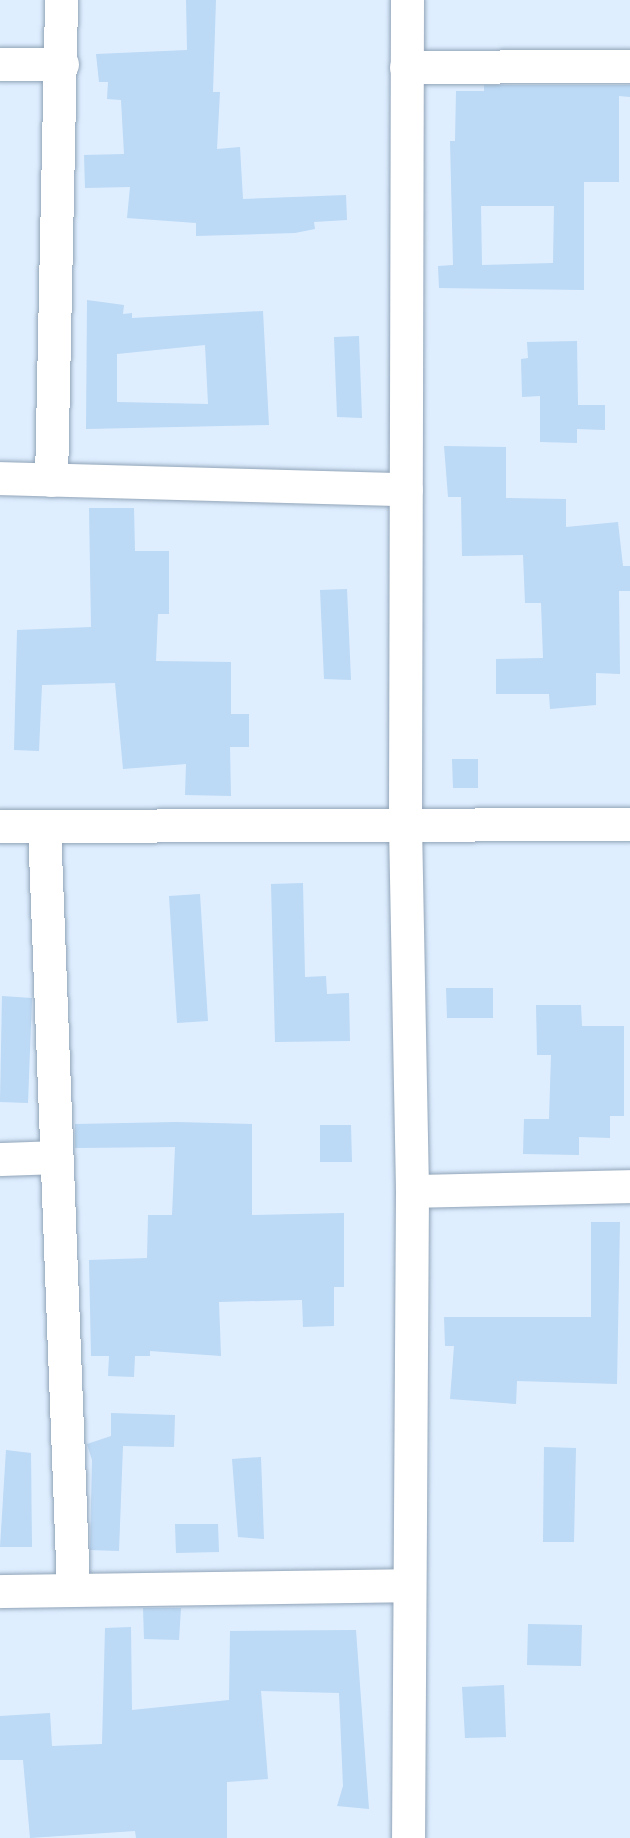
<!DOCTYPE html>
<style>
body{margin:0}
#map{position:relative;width:630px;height:1838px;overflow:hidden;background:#deeeff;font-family:"PT Sans",sans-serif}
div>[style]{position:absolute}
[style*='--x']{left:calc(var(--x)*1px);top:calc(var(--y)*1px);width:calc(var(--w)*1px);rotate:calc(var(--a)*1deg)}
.building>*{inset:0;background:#bcd9f5}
.roads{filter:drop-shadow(0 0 2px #91a4b8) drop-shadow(0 0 2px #91a4b8)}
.minor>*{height:33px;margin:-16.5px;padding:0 16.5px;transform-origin:16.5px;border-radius:16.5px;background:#fff}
span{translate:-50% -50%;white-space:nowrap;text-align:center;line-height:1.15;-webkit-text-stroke:4.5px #deeeff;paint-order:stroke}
</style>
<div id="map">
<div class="building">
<div style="clip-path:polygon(186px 0,216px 0,213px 92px,220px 92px,217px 149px,240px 147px,243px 199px,346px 195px,347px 220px,314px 222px,315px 229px,295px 233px,196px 236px,196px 223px,127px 218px,130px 187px,85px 188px,84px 155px,124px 154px,121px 100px,107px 99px,108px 82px,99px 82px,96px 54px,187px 50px)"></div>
<div style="clip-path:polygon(evenodd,484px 85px,630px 85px,630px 97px,619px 96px,619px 182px,584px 182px,584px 290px,439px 288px,438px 266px,453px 265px,450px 141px,455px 141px,456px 91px,484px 91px,484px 85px,481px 206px,554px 206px,553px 263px,482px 265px,481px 206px)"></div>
<div style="clip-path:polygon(evenodd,87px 300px,124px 305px,123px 314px,132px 313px,132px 318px,263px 311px,269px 425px,86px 429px,87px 300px,205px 345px,208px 404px,117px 402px,117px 354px,205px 345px)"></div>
<div style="clip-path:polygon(359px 336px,362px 418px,337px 417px,334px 337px)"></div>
<div style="clip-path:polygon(577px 341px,578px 405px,605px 405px,605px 430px,577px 429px,577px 443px,540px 442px,540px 396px,522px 397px,521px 359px,528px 358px,527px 342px)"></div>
<div style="clip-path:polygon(444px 446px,506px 447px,506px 498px,566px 499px,566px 527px,618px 522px,623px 566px,630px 566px,630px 591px,619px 591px,620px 674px,596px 673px,596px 705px,550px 709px,549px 694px,496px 694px,496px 659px,543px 658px,541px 603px,525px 603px,523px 555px,462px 556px,461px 497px,448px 497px)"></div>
<div style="clip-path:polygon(89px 508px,134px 508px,135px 551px,169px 551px,169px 614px,158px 614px,156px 661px,231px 662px,231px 714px,249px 714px,249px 747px,230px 747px,231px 796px,185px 795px,186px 764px,123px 769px,115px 683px,42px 685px,39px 751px,14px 750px,17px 630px,91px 627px)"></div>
<div style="clip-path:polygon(347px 589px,351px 680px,324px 679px,320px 590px)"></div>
<div style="clip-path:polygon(452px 759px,478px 759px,478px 788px,453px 788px)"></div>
<div style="clip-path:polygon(303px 883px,305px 977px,326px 976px,327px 994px,349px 993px,350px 1041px,275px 1042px,271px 884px)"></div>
<div style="clip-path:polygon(200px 894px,208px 1021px,177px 1023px,169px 896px)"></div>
<div style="clip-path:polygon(446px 988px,493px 988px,493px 1018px,447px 1018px)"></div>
<div style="clip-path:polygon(2px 996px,32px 998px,28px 1103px,0 1102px)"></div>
<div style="clip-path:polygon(536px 1005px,581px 1005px,582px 1026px,624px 1026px,624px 1116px,610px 1116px,610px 1138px,579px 1137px,579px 1155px,523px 1154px,524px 1119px,549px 1119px,551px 1055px,537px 1055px)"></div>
<div style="clip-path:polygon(176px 1122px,252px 1124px,252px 1215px,344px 1213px,344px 1287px,334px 1287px,334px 1326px,303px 1327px,302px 1300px,219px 1302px,221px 1356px,150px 1351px,150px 1356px,135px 1356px,134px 1377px,108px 1376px,109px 1356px,91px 1356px,89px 1260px,147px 1258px,148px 1215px,172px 1215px,175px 1147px,75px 1148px,75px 1124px)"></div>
<div style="clip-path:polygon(320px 1125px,351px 1125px,352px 1162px,320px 1162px)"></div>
<div style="clip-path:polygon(591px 1222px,620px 1222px,617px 1384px,517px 1381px,516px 1404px,450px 1399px,454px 1346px,445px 1346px,444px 1317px,591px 1317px)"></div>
<div style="clip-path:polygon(111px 1413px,175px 1415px,174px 1447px,123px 1446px,119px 1551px,90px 1550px,92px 1460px,87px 1444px,111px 1436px)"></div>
<div style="clip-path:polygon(544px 1447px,576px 1448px,574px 1542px,543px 1542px)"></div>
<div style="clip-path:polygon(6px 1450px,31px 1453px,32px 1547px,0 1547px)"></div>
<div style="clip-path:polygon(261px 1457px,264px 1539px,238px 1537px,232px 1459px)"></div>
<div style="clip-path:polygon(175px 1524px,218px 1524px,219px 1552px,176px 1553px)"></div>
<div style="clip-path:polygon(143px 1608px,181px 1608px,179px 1640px,144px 1639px)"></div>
<div style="clip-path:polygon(528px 1624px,582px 1625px,581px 1666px,527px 1665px)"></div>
<div style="clip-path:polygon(131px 1627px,132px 1710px,229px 1700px,230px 1631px,356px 1630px,369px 1809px,337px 1806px,343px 1786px,339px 1693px,261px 1691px,268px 1779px,227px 1782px,227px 1838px,136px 1838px,135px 1831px,30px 1838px,23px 1760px,0 1760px,0 1716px,50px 1713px,52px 1746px,102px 1744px,105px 1628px)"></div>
<div style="clip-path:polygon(504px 1685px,506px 1737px,465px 1738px,462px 1687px)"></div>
</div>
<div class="roads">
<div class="minor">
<div style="--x:407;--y:0;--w:825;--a:90.14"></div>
<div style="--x:405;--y:825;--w:366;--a:88.9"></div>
<div style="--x:412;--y:1191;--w:647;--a:90.35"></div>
<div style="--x:0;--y:64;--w:62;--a:0"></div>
<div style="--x:406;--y:67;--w:224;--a:-0.3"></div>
<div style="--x:0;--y:478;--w:406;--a:1.6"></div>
<div style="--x:51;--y:480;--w:480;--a:-88.8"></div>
<div style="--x:0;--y:826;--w:630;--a:-0.18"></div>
<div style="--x:44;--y:826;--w:764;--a:87.82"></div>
<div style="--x:0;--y:1159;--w:56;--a:-2"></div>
<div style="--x:412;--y:1191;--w:218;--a:-1.3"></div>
<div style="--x:0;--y:1591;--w:405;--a:-0.8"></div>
</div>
</div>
</div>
